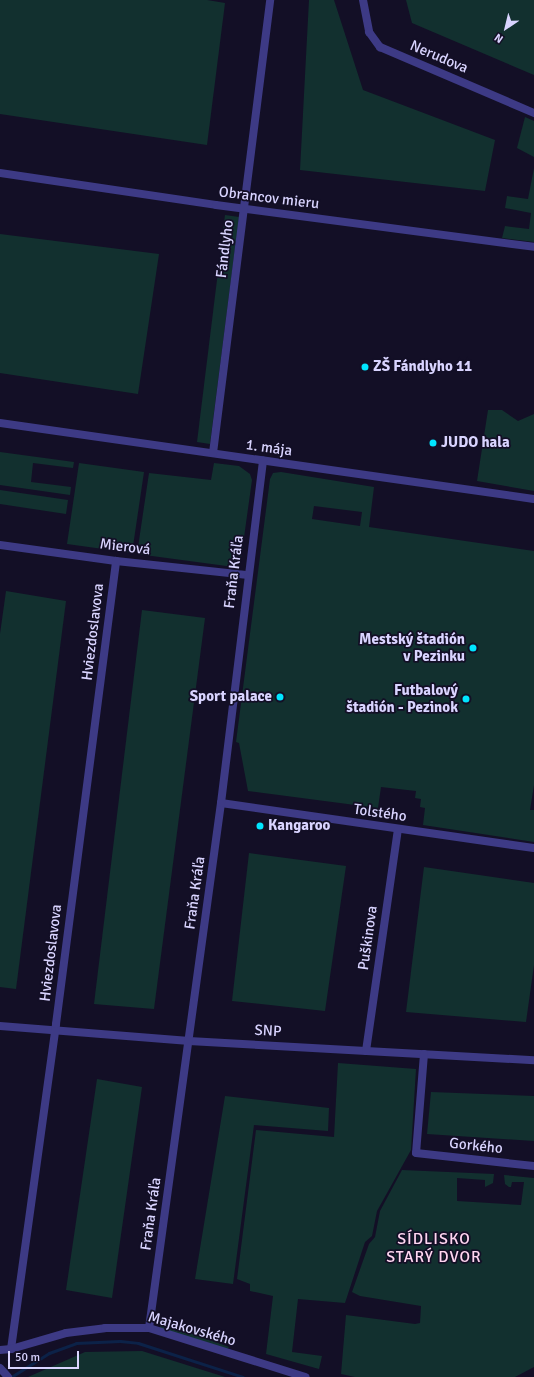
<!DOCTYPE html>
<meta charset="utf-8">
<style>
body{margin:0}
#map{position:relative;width:534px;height:1377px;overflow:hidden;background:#130f26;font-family:Signika,sans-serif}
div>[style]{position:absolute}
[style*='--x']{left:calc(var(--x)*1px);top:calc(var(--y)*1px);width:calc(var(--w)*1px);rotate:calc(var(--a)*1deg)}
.green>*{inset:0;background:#12302f}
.stream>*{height:3px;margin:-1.5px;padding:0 1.5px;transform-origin:1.5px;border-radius:1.5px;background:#0c2248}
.minor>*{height:8px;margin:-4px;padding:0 4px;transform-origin:4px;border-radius:4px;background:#3d3a85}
.dots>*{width:11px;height:11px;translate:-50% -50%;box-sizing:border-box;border:2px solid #130f26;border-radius:50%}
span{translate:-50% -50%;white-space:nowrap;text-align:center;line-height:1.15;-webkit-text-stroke:3.5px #130f26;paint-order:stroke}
.street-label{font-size:15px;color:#d9d4ff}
.poi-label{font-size:15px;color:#d9d4ff;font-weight:700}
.left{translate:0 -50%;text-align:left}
.right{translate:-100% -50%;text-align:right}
.neighbourhood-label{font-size:16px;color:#ffd6f0;letter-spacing:1px}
.north{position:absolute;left:486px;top:8px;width:40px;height:40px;-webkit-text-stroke:3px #130f26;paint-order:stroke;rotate:215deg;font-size:11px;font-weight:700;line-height:16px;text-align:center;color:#d9d4ff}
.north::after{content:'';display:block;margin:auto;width:14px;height:18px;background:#d9d4ff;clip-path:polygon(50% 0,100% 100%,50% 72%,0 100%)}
.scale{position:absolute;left:8px;top:1351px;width:71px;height:18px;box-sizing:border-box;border:2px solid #d9d4ff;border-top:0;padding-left:5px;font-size:12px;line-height:14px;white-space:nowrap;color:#d9d4ff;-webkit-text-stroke:3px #130f26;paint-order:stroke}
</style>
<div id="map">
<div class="green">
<div style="clip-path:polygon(0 0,207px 0,225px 3px,207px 145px,0 114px)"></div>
<div style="clip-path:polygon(309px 0,334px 0,363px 90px,495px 140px,485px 191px,300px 170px)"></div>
<div style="clip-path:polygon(406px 0,534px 0,534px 75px,412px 23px)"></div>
<div style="clip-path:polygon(525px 117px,534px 121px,534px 157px,517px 148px)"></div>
<div style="clip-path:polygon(534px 168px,534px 242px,502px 238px,505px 226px,529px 229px,531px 213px,505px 208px,507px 196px,528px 199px)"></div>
<div style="clip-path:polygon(225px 215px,239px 217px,210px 444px,197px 442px)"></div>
<div style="clip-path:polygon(0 234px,159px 254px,138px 394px,0 373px)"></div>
<div style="clip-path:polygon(488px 410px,502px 410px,518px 421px,534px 414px,534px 491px,477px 481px)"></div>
<div style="clip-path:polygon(0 452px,74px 462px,73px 468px,33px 463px,31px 482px,71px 487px,70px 495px,0 485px)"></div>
<div style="clip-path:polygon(79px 463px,144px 472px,132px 553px,67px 544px)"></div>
<div style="clip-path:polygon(214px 463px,239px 466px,250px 474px,252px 480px,241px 559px,238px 564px,234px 567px,137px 554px,149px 473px,211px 480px)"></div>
<div style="clip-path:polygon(evenodd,281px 472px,374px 487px,369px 527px,534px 551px,534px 785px,530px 810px,534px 810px,534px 842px,423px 825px,425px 808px,420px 807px,421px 799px,415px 798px,416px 791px,381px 787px,378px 808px,248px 791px,239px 743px,236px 742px,270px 479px,273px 473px,281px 472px,314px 506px,362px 512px,360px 526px,312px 519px,314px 506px)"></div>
<div style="clip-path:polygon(0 490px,68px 500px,66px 514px,0 504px)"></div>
<div style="clip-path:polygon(6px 591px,66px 601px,16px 989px,0 987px,0 634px)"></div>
<div style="clip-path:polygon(142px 610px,205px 618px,154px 1009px,94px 1004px)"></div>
<div style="clip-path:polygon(249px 853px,346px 866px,325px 1011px,232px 1001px)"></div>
<div style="clip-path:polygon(424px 867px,534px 883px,534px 965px,526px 1022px,406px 1012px)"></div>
<div style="clip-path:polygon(338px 1063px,416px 1069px,411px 1150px,377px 1211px,372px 1236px,365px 1242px,345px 1303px,298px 1299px,292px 1352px,322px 1356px,319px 1369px,266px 1354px,273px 1296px,250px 1291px,250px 1284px,237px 1279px,256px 1130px,334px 1137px)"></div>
<div style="clip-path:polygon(97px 1079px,142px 1087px,112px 1298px,66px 1290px)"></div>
<div style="clip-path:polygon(431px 1092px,534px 1096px,534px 1141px,427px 1134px)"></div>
<div style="clip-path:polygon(225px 1096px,329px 1108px,328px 1131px,254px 1125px,233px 1284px,195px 1279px)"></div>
<div style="clip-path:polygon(402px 1170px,494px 1174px,493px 1183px,485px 1187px,485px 1180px,457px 1178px,457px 1201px,521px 1205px,524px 1182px,512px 1182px,511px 1187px,509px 1187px,505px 1184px,504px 1175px,534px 1178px,534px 1367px,515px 1377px,355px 1377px,341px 1374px,346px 1315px,415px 1324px,420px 1323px,421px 1306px,360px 1296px,352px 1292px,369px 1244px,375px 1237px,380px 1211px)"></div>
<div style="clip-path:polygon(160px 1324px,182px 1330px,229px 1347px,227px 1349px,160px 1328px)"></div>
<div style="clip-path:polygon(142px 1351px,225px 1377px,28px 1377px,85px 1352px)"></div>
</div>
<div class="stream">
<div style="--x:11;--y:1377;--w:45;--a:-32.3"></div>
<div style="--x:49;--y:1353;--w:29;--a:-20"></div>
<div style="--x:76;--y:1343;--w:44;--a:-2.6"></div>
<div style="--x:120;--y:1341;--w:18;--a:6"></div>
<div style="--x:138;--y:1343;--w:110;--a:17.9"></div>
</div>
<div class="minor">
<div style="--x:363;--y:0;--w:33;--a:79"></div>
<div style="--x:369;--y:32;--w:19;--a:54"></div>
<div style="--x:380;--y:47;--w:168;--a:23.2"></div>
<div style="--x:0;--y:173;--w:218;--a:8.4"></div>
<div style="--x:216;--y:205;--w:321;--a:7.5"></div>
<div style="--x:0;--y:423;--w:539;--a:8.1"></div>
<div style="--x:213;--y:453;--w:457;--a:-82.8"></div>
<div style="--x:0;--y:545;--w:117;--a:7.9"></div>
<div style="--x:116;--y:561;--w:133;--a:6.1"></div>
<div style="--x:221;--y:803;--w:316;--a:8.2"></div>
<div style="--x:0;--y:1026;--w:190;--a:4.5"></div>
<div style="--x:189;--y:1041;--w:346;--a:3.2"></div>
<div style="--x:366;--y:1051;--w:223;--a:-81.8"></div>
<div style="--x:424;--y:1054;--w:99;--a:94.6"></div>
<div style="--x:416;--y:1153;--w:119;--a:6.3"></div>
<div style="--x:149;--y:1328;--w:530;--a:-82.19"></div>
<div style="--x:221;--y:803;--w:345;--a:-83"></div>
<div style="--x:11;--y:1349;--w:328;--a:-82.1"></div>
<div style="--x:56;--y:1024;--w:467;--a:-82.6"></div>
<div style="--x:0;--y:1350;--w:11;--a:-5"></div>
<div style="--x:11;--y:1349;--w:57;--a:-16.2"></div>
<div style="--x:66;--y:1333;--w:39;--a:-7"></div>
<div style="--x:105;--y:1328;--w:44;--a:0"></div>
<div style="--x:149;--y:1328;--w:164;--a:17.4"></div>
<div style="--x:0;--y:1368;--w:12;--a:48"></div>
</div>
<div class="dots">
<div style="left:365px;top:367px;background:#00e5ff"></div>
<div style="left:433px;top:443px;background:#00e5ff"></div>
<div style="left:473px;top:648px;background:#00e5ff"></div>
<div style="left:280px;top:697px;background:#00e5ff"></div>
<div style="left:466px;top:699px;background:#00e5ff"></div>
<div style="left:260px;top:826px;background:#00e5ff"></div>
</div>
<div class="street-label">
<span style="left:439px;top:57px;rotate:23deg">Nerudova</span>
<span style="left:269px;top:198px;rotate:7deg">Obrancov mieru</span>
<span style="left:225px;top:249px;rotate:-83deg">Fándlyho</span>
<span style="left:269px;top:448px;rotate:8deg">1. mája</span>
<span style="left:125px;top:547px;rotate:7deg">Mierová</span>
<span style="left:234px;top:572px;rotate:-83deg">Fraňa Kráľa</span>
<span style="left:93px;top:632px;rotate:-83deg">Hviezdoslavova</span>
<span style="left:380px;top:813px;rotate:8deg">Tolstého</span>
<span style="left:195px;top:893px;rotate:-82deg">Fraňa Kráľa</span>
<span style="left:368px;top:938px;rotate:-82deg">Puškinova</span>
<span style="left:51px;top:953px;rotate:-83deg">Hviezdoslavova</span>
<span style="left:268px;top:1031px;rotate:3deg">SNP</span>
<span style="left:476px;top:1146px;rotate:6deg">Gorkého</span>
<span style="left:151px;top:1214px;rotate:-82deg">Fraňa Kráľa</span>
<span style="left:192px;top:1329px;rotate:16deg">Majakovského</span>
</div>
<div class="poi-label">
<span class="left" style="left:373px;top:367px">ZŠ Fándlyho 11</span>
<span class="left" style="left:441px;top:443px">JUDO hala</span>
<span class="right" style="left:465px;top:648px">Mestský štadión<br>v Pezinku</span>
<span class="right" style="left:458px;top:699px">Futbalový<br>štadión - Pezinok</span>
<span class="right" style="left:272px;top:697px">Sport palace</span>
<span class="left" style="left:268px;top:826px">Kangaroo</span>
</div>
<div class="neighbourhood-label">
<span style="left:434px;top:1248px">SÍDLISKO<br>STARÝ DVOR</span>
</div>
<div class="north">N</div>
<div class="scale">50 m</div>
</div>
